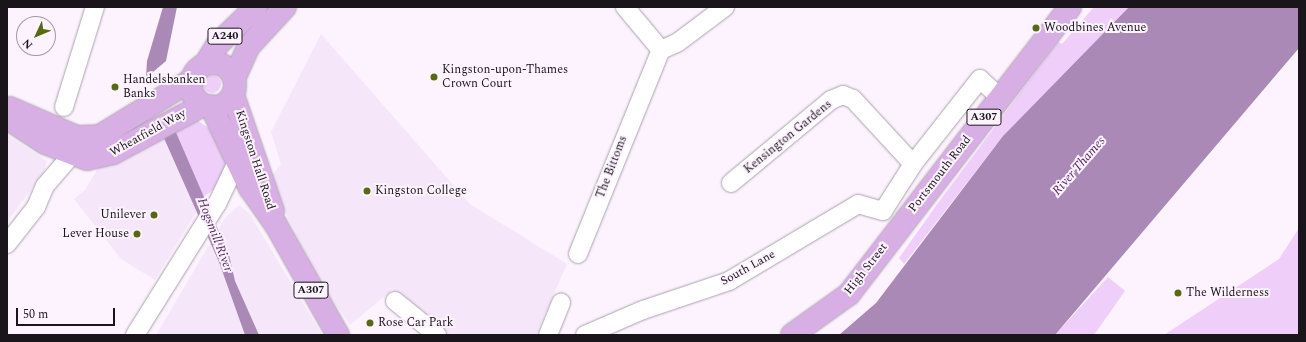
<!DOCTYPE html>
<style>
body{margin:0}
#map{position:relative;width:1306px;height:342px;overflow:hidden;background:#fcf3fe;font-family:Spectral,serif}
div>[style]{position:absolute}
[style*='--x']{left:calc(var(--x)*1px);top:calc(var(--y)*1px);width:calc(var(--w)*1px);rotate:calc(var(--a)*1deg)}
.built>*{inset:0;background:#f6e6fa}
.green>*{inset:0;background:#efcef9}
.round{border-radius:50%}
.water>*{inset:0;background:#ab89b6}
.roads{filter:drop-shadow(0 0 1px #aba1ae) drop-shadow(0 0 1px #aba1ae)}
.minor>*{height:18px;margin:-9px;padding:0 9px;transform-origin:9px;border-radius:9px;background:#fff}
.major>*{height:22px;margin:-11px;padding:0 11px;transform-origin:11px;border-radius:11px;background:#d8afe4}
.major>.ring{margin:-11px;padding:0;box-sizing:content-box;background:none;border:22px solid #d8afe4;border-radius:50%}
.dots>*{width:11px;height:11px;translate:-50% -50%;box-sizing:border-box;border:2px solid #fcf3fe;border-radius:50%}
span{translate:-50% -50%;white-space:nowrap;text-align:center;line-height:1.15;-webkit-text-stroke:4px #fcf3fe;paint-order:stroke}
.shield-label span{padding:1px 3px;background:#fcf3fe;border:1px solid;border-radius:3px;-webkit-text-stroke-width:0}
.shield-label{font-size:11px;color:#19151a;font-weight:700}
.poi-label{font-size:12px;color:#19151a}
.left{translate:0 -50%;text-align:left}
.right{translate:-100% -50%;text-align:right}
.street-label{font-size:12px;color:#19151a}
.water-label{font-size:13px;color:#562a62;font-style:italic}
.frame{position:absolute;inset:0;border:8px solid #19151a;pointer-events:none}
.north{position:absolute;left:16px;top:16px;width:40px;height:40px;box-sizing:border-box;background:#fcf3fe;border:1px solid #a19aa3;border-radius:50%;rotate:226deg;font-size:11px;font-weight:700;line-height:16px;text-align:center;color:#19151a}
.north::after{content:'';display:block;margin:auto;width:14px;height:18px;background:#586915;clip-path:polygon(50% 0,100% 100%,50% 72%,0 100%)}
.scale{position:absolute;left:16px;top:308px;width:99px;height:18px;box-sizing:border-box;border:2px solid #19151a;border-top:0;padding-left:5px;font-size:12px;line-height:14px;white-space:nowrap;color:#19151a;-webkit-text-stroke:3px #fcf3fe;paint-order:stroke}
</style>
<div id="map">
<div class="built">
<div style="clip-path:polygon(321px 34px,470px 204px,567px 264px,536px 335px,448px 335px,392px 290px,350px 325px,318px 279px,269px 179px,281px 164px,271px 132px)"></div>
<div style="clip-path:polygon(7px 135px,47px 161px,43px 174px,7px 222px)"></div>
<div style="clip-path:polygon(163px 136px,197px 211px,155px 280px,121px 259px,74px 199px,85px 190px,100px 165px)"></div>
<div style="clip-path:polygon(239px 205px,250px 214px,322px 335px,156px 335px,225px 218px)"></div>
</div>
<div class="green">
<div style="clip-path:polygon(1094px 7px,1129px 7px,1003px 136px,904px 264px,899px 258px,938px 203px,1058px 42px,1062px 44px)"></div>
<div class="round" style="left:203px;top:75px;width:18px;height:18px"></div>
<div style="clip-path:polygon(194px 118px,213px 131px,228px 167px,216px 188px,203px 197px,175px 130px)"></div>
<div style="clip-path:polygon(1299px 228px,1299px 335px,1164px 335px,1279px 259px)"></div>
<div style="clip-path:polygon(1108px 277px,1125px 291px,1094px 335px,1055px 335px)"></div>
</div>
<div class="water">
<div style="clip-path:polygon(163px 7px,177px 7px,166px 61px,146px 78px,147px 61px)"></div>
<div style="clip-path:polygon(1129px 7px,1299px 7px,1299px 48px,1055px 335px,839px 335px,876px 303px,1003px 136px)"></div>
<div style="clip-path:polygon(175px 130px,229px 255px,235px 281px,259px 335px,245px 335px,219px 262px,163px 136px)"></div>
</div>
<div class="roads">
<div class="minor">
<div style="--x:625;--y:7;--w:56;--a:50.1"></div>
<div style="--x:64;--y:107;--w:105;--a:-72.8"></div>
<div style="--x:731;--y:183;--w:130;--a:-39.7"></div>
<div style="--x:831;--y:100;--w:13;--a:-23"></div>
<div style="--x:843;--y:95;--w:11;--a:22"></div>
<div style="--x:853;--y:99;--w:88;--a:47.3"></div>
<div style="--x:883;--y:211;--w:56;--a:-57.4"></div>
<div style="--x:913;--y:164;--w:108;--a:-51.8"></div>
<div style="--x:980;--y:79;--w:26;--a:43"></div>
<div style="--x:7;--y:244;--w:47;--a:-51.9"></div>
<div style="--x:36;--y:207;--w:23;--a:-67"></div>
<div style="--x:45;--y:186;--w:55;--a:-49.4"></div>
<div style="--x:578;--y:254;--w:220;--a:-67.9"></div>
<div style="--x:661;--y:50;--w:17;--a:-24"></div>
<div style="--x:677;--y:43;--w:60;--a:-36.9"></div>
<div style="--x:395;--y:301;--w:54;--a:39"></div>
<div style="--x:135;--y:335;--w:155;--a:-58"></div>
<div style="--x:217;--y:204;--w:49;--a:-64.5"></div>
<div style="--x:548;--y:335;--w:35;--a:-68"></div>
<div style="--x:585;--y:335;--w:63;--a:-23.3"></div>
<div style="--x:643;--y:310;--w:91;--a:-18.6"></div>
<div style="--x:729;--y:281;--w:150;--a:-30.8"></div>
<div style="--x:858;--y:204;--w:26;--a:16"></div>
</div>
<div class="major">
<div style="--x:206;--y:63;--w:22;--a:-58"></div>
<div style="--x:218;--y:44;--w:53;--a:-44.2"></div>
<div class="ring" style="left:191px;top:63px;width:22px;height:22px"></div>
<div style="--x:234;--y:79;--w:36;--a:-66"></div>
<div style="--x:249;--y:46;--w:53;--a:-47.3"></div>
<div style="--x:233;--y:95;--w:123;--a:71"></div>
<div style="--x:211;--y:106;--w:91;--a:64.6"></div>
<div style="--x:250;--y:188;--w:45;--a:54.9"></div>
<div style="--x:276;--y:225;--w:126;--a:60.6"></div>
<div style="--x:10;--y:108;--w:73;--a:23.4"></div>
<div style="--x:77;--y:137;--w:23;--a:-2"></div>
<div style="--x:100;--y:136;--w:109;--a:-31.5"></div>
<div style="--x:7;--y:118;--w:45;--a:33.3"></div>
<div style="--x:45;--y:143;--w:45;--a:20.9"></div>
<div style="--x:87;--y:159;--w:27;--a:-13"></div>
<div style="--x:113;--y:153;--w:102;--a:-28.1"></div>
<div style="--x:792;--y:335;--w:70;--a:-35.7"></div>
<div style="--x:849;--y:294;--w:362;--a:-52.4"></div>
</div>
</div>
<div class="dots">
<div style="left:1036px;top:28px;background:#586915"></div>
<div style="left:434px;top:77px;background:#586915"></div>
<div style="left:115px;top:87px;background:#586915"></div>
<div style="left:367px;top:191px;background:#586915"></div>
<div style="left:154px;top:215px;background:#586915"></div>
<div style="left:137px;top:234px;background:#586915"></div>
<div style="left:1178px;top:293px;background:#586915"></div>
<div style="left:370px;top:323px;background:#586915"></div>
</div>
<div class="shield-label">
<span style="left:225px;top:36px">A240</span>
<span style="left:984px;top:117px">A307</span>
<span style="left:311px;top:290px">A307</span>
</div>
<div class="poi-label">
<span class="left" style="left:1044px;top:28px">Woodbines Avenue</span>
<span class="left" style="left:442px;top:77px">Kingston-upon-Thames<br>Crown Court</span>
<span class="left" style="left:123px;top:87px">Handelsbanken<br>Banks</span>
<span class="left" style="left:375px;top:191px">Kingston College</span>
<span class="right" style="left:146px;top:215px">Unilever</span>
<span class="right" style="left:129px;top:234px">Lever House</span>
<span class="left" style="left:1186px;top:293px">The Wilderness</span>
<span class="left" style="left:378px;top:323px">Rose Car Park</span>
</div>
<div class="street-label">
<span style="left:148px;top:133px;rotate:-29deg">Wheatfield Way</span>
<span style="left:788px;top:137px;rotate:-39deg">Kensington Gardens</span>
<span style="left:255px;top:160px;rotate:72deg">Kingston Hall Road</span>
<span style="left:612px;top:167px;rotate:-69deg">The Bittoms</span>
<span style="left:940px;top:174px;rotate:-52deg">Portsmouth Road</span>
<span style="left:748px;top:268px;rotate:-29deg">South Lane</span>
<span style="left:866px;top:269px;rotate:-52deg">High Street</span>
</div>
<div class="water-label">
<span style="left:1079px;top:166px;rotate:-49deg">River Thames</span>
<span style="left:215px;top:235px;rotate:69deg">Hogsmill River</span>
</div>
<div class="frame"></div>
<div class="north">N</div>
<div class="scale">50 m</div>
</div>
